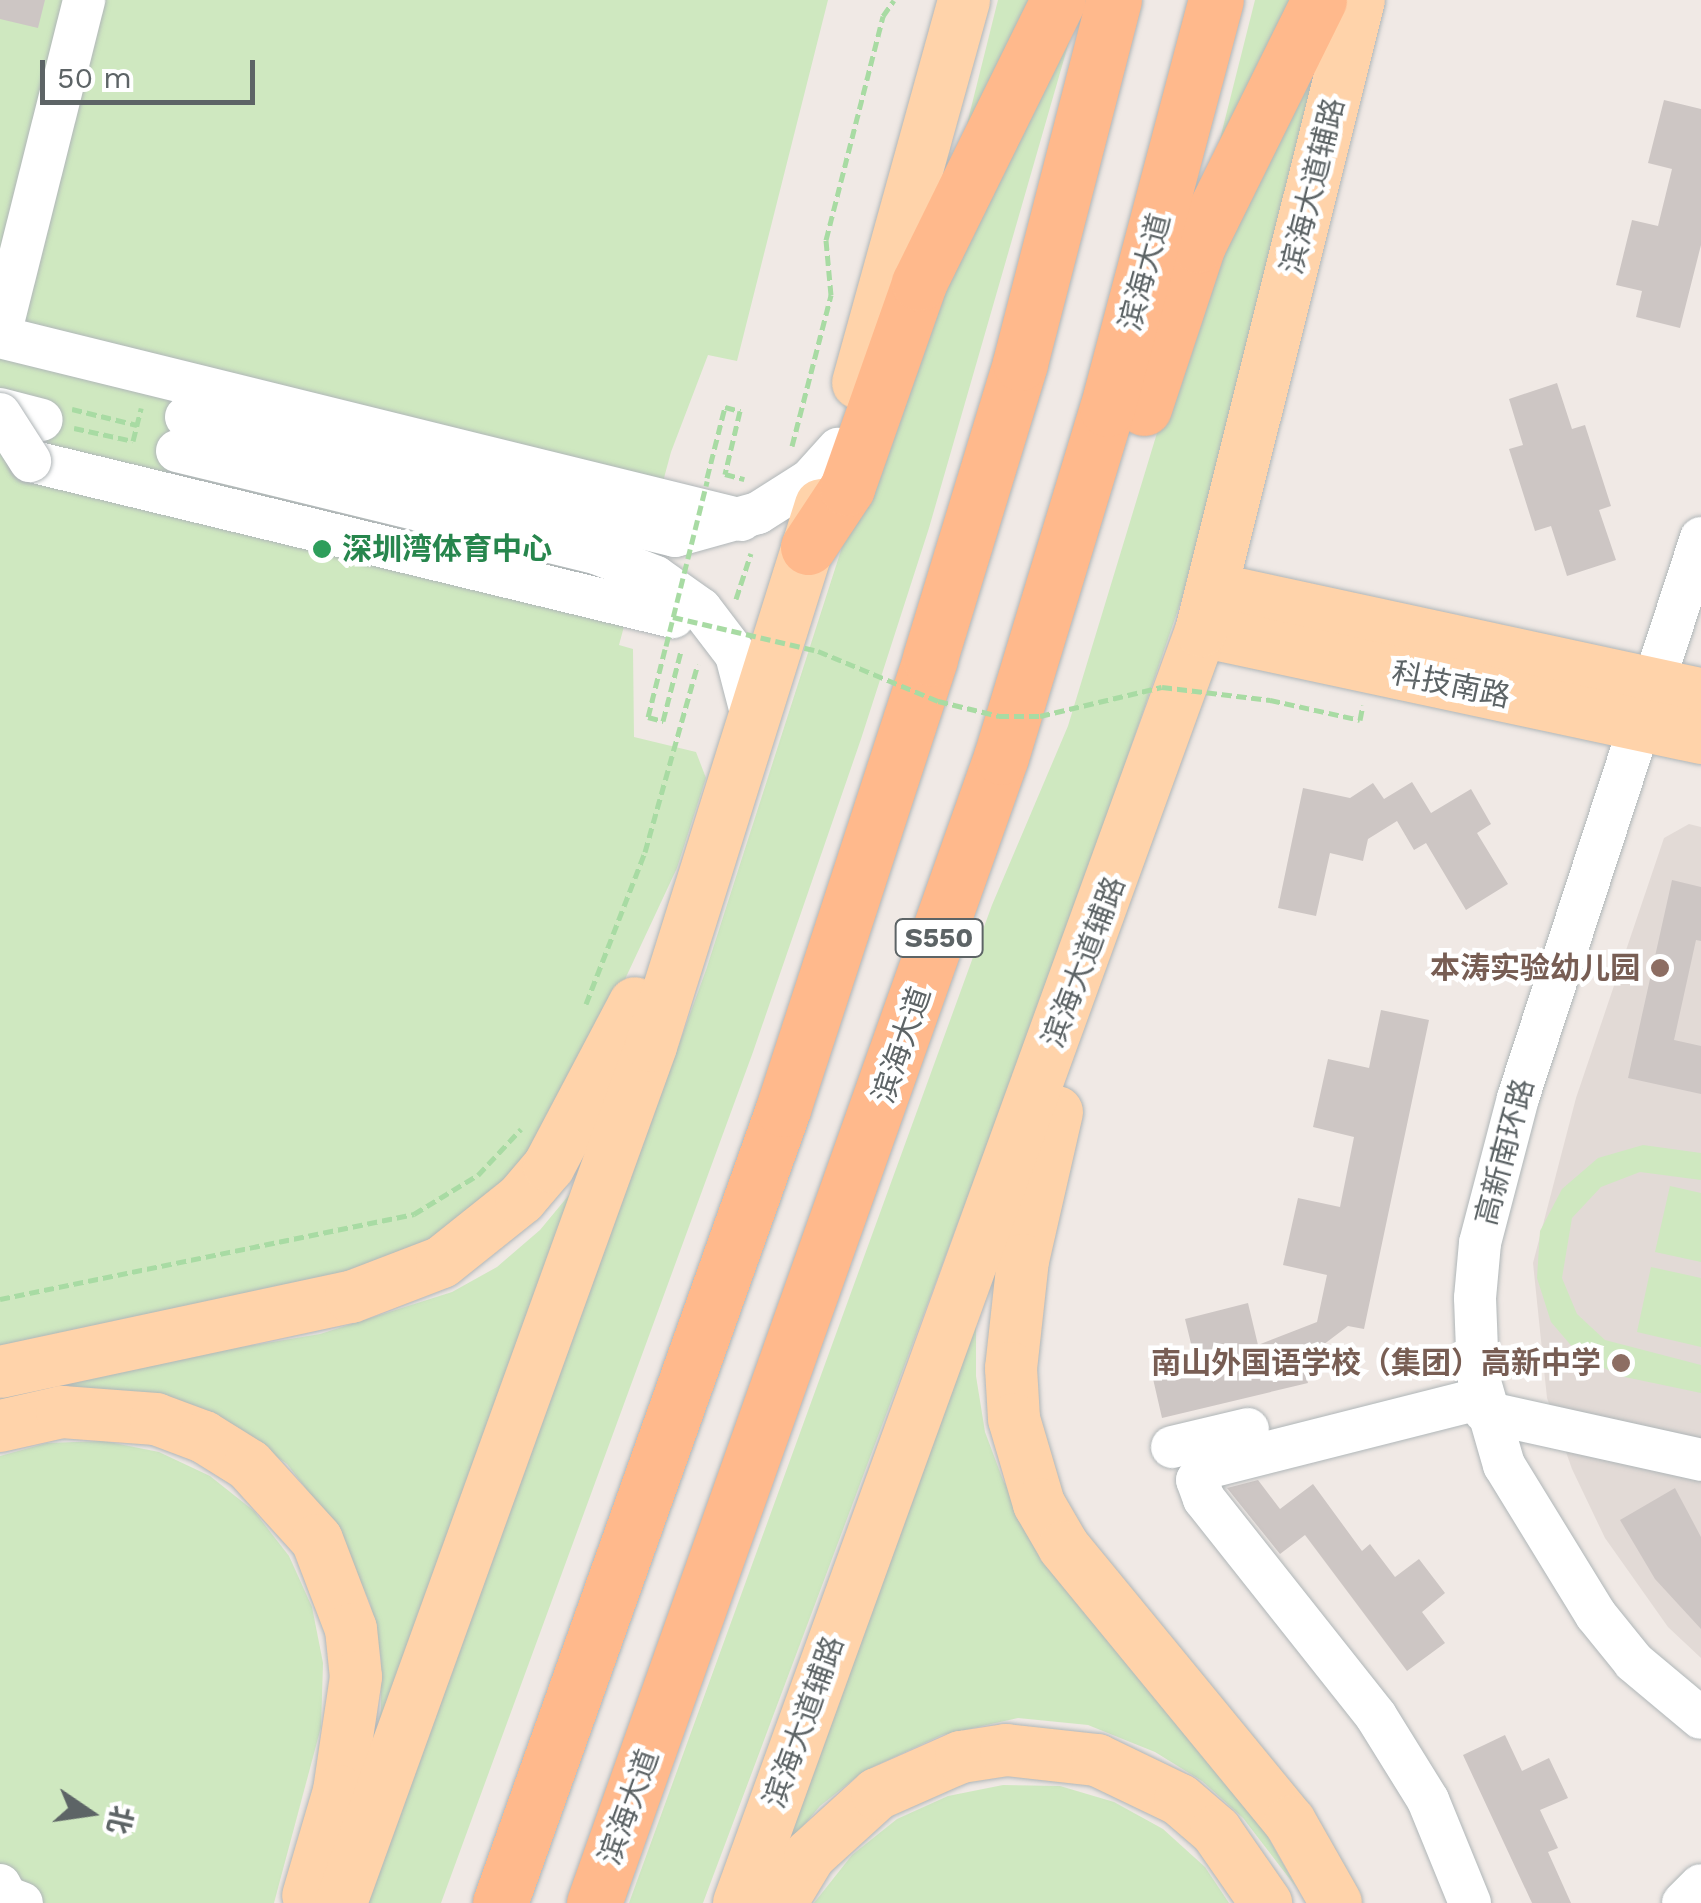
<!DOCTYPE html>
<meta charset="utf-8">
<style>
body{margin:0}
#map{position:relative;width:1701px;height:1903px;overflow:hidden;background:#f0e9e5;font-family:"Work Sans","Noto Sans SC",sans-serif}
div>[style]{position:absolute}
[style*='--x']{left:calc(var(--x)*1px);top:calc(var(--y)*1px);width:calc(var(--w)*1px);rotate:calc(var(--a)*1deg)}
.education>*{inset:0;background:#e2dad6}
.green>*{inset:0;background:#cfe8c0}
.building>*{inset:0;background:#cdc6c4}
.path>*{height:5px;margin-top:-2.5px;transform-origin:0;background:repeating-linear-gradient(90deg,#a8dba3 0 10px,transparent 0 15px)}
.roads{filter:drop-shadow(0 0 2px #b0b6b8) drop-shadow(0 0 2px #b0b6b8)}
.minor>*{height:42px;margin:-21px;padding:0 21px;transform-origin:21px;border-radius:21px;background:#fff}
.major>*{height:52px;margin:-26px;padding:0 26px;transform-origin:26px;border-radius:26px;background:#ffd3aa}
.highway>*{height:55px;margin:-27.5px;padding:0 27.5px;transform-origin:27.5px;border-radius:27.5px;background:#ffb98c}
.path-bridge>*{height:5px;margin-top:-2.5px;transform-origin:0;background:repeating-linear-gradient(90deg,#a8dba3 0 10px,transparent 0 15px)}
.bridges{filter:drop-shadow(0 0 2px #b0b6b8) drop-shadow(0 0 2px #b0b6b8)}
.minor-bridge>*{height:42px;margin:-21px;padding:0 21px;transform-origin:21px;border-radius:21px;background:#fff}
.dots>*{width:28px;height:28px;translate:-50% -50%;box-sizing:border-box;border:5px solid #fff;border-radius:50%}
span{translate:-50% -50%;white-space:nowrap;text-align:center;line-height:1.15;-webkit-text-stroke:9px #fff;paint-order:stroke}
.shield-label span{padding:2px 8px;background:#fff;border:2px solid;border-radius:8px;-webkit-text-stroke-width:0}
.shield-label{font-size:28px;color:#5d6466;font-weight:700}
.street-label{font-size:30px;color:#5d6466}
.leisure-label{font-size:30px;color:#27864d;font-weight:700}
.left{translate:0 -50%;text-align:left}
.education-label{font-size:30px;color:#785e54;font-weight:700}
.right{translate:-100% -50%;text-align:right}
.north{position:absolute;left:40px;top:1763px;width:100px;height:100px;-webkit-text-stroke:8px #fff;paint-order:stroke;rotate:103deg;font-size:28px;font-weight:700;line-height:40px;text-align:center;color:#5d6466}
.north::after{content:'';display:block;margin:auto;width:35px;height:45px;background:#5d6466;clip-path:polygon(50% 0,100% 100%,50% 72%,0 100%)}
.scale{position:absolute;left:40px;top:60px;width:215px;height:45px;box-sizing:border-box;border:5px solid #5d6466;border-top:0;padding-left:12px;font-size:30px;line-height:35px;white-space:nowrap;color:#5d6466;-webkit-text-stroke:8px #fff;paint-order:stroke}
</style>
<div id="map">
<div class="education">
<div style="clip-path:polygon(1689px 824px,1701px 827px,1701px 1658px,1668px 1627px,1605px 1538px,1572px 1469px,1547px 1398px,1533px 1263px,1576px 1098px,1664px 838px)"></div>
</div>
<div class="green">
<div style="clip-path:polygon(0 0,828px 0,737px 361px,708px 355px,671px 452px,619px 645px,633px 649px,634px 737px,696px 752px,706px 778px,677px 868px,548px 1144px,466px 1225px,355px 1273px,0 1346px)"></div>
<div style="clip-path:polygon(998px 0,1038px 0,957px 164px)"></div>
<div style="clip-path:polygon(1081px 0,929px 528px,861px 739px,753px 1052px,441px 1903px,367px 1903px,706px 970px,908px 342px)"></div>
<div style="clip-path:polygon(1255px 0,1298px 0,1214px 163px)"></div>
<div style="clip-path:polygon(1333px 19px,1182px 598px,1073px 916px,703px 1903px,629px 1903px,992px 905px,1068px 726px,1191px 321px)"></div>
<div style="clip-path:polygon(1643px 1145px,1701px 1153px,1701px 1180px,1640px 1172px,1601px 1187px,1572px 1218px,1562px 1278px,1577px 1314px,1605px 1340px,1701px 1365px,1701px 1393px,1620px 1376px,1580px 1356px,1551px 1322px,1537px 1278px,1540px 1231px,1562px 1189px,1598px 1158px)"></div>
<div style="clip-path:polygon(588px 1172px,365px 1782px,381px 1710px,381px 1659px,370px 1603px,334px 1525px,287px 1464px,229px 1423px,0 1404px,0 1399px,114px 1368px,320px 1334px,452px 1292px,497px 1267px,540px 1230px)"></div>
<div style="clip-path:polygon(1670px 1186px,1701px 1193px,1701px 1262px,1655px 1252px)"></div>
<div style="clip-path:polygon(1651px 1267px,1701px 1278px,1701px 1347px,1637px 1332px)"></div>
<div style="clip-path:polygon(976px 1301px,976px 1376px,985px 1432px,1003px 1480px,1036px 1541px,1258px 1819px,1296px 1887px,1243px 1818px,1202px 1781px,1155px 1752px,1088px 1725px,1018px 1718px,942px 1735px,864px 1771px,820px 1806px,787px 1845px)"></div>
<div style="clip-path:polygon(104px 1441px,159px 1452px,210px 1476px,254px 1511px,289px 1556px,312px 1607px,323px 1663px,321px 1727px,274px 1903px,0 1903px,0 1456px,47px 1443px)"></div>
<div style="clip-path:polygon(1003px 1785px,1060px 1786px,1114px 1802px,1163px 1829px,1205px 1867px,1229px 1903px,814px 1903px,852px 1855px,897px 1819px,948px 1796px)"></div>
</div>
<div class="building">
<div style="clip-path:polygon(0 0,45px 0,38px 28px,0 19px)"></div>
<div style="clip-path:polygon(1664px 100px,1701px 109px,1701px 245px,1680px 328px,1636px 317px,1642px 291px,1616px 285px,1632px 220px,1658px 226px,1672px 169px,1648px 163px)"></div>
<div style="clip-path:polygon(1557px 383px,1572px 429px,1585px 425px,1611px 506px,1599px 510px,1616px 560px,1567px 576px,1551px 526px,1535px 531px,1509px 449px,1523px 445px,1509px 399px)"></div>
<div style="clip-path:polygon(1412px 782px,1431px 813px,1471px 789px,1491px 824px,1477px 833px,1508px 884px,1466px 910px,1426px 843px,1414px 850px,1397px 821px,1368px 839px,1363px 861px,1330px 853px,1316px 916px,1278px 908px,1303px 788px,1350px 798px,1373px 783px,1384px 799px)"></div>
<div style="clip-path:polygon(1672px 880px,1701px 887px,1701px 941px,1696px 940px,1674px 1040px,1701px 1046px,1701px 1094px,1628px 1078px)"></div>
<div style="clip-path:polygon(1381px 1010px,1429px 1020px,1364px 1329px,1348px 1326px,1323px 1345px,1303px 1365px,1308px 1383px,1162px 1418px,1151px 1370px,1195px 1360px,1185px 1319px,1248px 1303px,1258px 1345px,1317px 1322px,1327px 1275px,1283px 1265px,1298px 1198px,1340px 1207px,1354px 1137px,1313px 1127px,1328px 1059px,1369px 1068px)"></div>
<div style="clip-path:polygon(1258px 1480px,1280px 1509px,1313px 1484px,1362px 1551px,1370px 1544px,1395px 1577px,1419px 1559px,1445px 1593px,1422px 1612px,1445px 1643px,1407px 1671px,1305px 1535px,1280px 1554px,1227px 1488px)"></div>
<div style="clip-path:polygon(1675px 1488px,1701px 1537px,1701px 1629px,1655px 1579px,1620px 1520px)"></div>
<div style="clip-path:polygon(1505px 1735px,1522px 1771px,1549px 1758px,1568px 1798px,1540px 1810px,1558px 1848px,1548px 1852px,1571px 1903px,1532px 1903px,1463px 1755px)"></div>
</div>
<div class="path">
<div style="--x:72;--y:409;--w:67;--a:13.8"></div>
<div style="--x:74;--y:428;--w:60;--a:12.4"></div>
<div style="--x:133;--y:441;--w:34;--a:-76"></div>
<div style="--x:792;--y:446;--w:156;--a:-75.5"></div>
<div style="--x:831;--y:295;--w:55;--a:-95.2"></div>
<div style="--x:826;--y:240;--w:231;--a:-75.7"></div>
<div style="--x:883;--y:16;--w:19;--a:-55"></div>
<div style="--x:707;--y:478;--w:73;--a:-75.8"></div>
<div style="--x:725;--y:407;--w:16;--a:15"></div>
<div style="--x:740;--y:411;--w:65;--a:103.4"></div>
<div style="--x:725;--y:474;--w:20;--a:15"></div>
<div style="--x:736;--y:599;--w:48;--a:-71.9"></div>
<div style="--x:665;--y:649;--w:70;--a:104"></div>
<div style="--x:648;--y:717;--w:16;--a:15"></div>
<div style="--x:663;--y:721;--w:72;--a:-75.6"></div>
<div style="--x:1270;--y:700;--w:92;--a:12.5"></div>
<div style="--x:1360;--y:720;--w:15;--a:-79"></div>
<div style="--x:586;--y:1004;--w:163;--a:-68.8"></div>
<div style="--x:645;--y:852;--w:195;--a:-74.3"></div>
<div style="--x:0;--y:1299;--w:423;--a:-11.6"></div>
<div style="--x:414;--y:1214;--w:75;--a:-31.4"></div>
<div style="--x:478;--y:1175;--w:63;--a:-46.9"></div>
</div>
<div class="roads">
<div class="minor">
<div style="--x:0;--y:335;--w:345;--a:-75.9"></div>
<div style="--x:0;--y:337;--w:764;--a:13.85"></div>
<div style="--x:0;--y:409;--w:43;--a:14.7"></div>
<div style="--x:186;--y:417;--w:503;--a:13.68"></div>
<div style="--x:675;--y:536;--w:86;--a:-15.5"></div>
<div style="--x:758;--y:513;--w:62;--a:-32.4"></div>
<div style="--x:810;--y:480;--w:42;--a:-47.9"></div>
<div style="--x:177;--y:451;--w:433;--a:13.7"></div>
<div style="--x:598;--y:554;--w:62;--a:21.6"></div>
<div style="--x:656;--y:577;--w:55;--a:35.4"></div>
<div style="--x:701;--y:609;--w:58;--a:52.7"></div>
<div style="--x:736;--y:655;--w:71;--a:75.4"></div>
<div style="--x:30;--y:461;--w:662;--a:13.64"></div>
<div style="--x:1701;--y:538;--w:589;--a:108.1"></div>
<div style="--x:1518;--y:1098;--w:150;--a:104.7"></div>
<div style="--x:1480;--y:1243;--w:55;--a:95.2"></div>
<div style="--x:1475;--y:1298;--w:77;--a:87.8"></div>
<div style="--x:1478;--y:1375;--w:94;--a:73.9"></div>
<div style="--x:1504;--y:1465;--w:176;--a:58.5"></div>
<div style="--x:1596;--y:1615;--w:60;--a:51"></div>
<div style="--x:1634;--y:1662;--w:87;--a:39.9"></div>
<div style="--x:1485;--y:1412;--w:221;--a:12.5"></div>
<div style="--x:1172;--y:1447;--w:78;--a:-13.3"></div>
<div style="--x:0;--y:1885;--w:13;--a:63"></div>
<div style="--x:6;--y:1897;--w:17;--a:21"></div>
<div style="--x:1470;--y:1903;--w:111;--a:-112.2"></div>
<div style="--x:1428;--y:1800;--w:99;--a:-121.8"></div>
<div style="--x:1376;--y:1716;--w:277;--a:-128.4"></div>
<div style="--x:1204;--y:1499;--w:20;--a:-110"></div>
<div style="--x:1197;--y:1480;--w:18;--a:-45"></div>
<div style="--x:1210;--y:1467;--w:281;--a:-14.2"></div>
<div style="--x:1683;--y:1903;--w:25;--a:-45"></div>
</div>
<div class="major">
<div style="--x:858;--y:383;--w:397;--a:-74.5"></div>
<div style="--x:1214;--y:589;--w:498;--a:12.2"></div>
<div style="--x:1201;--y:631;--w:511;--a:12.08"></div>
<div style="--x:1057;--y:1112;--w:152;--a:102.9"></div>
<div style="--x:1023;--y:1260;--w:109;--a:96.3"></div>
<div style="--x:1011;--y:1368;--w:51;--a:86.6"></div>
<div style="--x:1014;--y:1419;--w:89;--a:73.6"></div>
<div style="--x:1039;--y:1504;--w:50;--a:59.8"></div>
<div style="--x:1064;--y:1547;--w:356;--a:50.6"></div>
<div style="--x:1290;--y:1822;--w:93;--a:60.4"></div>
<div style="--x:0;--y:1372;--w:359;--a:-12.1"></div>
<div style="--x:351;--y:1297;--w:97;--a:-21"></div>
<div style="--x:442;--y:1262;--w:101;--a:-38.6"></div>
<div style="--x:521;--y:1199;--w:43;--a:-49.7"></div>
<div style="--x:549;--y:1166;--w:184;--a:-62.2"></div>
<div style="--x:0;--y:1426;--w:64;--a:-12.7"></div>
<div style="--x:62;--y:1412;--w:94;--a:4.3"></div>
<div style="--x:156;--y:1419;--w:51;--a:20.6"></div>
<div style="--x:204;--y:1437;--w:53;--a:31.9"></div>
<div style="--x:249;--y:1465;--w:101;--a:47.8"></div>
<div style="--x:317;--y:1540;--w:95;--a:69.1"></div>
<div style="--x:351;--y:1629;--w:48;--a:84.1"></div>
<div style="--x:356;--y:1677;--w:115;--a:98.5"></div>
<div style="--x:339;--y:1791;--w:109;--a:106.4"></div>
<div style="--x:341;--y:1903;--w:911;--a:-70.11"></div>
<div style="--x:651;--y:1046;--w:567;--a:-72.56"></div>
<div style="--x:739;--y:1903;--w:1353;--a:-70.04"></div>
<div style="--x:1201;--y:631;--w:650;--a:-75.94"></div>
<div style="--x:781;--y:1903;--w:56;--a:-58.9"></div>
<div style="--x:810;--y:1855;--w:91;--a:-42.3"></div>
<div style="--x:877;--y:1794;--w:92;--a:-23.8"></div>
<div style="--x:961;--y:1757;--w:46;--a:-8.8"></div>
<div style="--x:1006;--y:1750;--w:92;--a:6.3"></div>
<div style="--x:1097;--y:1760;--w:92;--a:25.7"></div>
<div style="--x:1180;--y:1800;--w:48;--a:40.7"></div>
<div style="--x:1216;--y:1831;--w:88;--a:55.2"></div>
</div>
<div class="highway">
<div style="--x:1144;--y:408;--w:172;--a:-71.7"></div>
<div style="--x:1198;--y:245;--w:273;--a:-63.7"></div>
<div style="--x:808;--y:547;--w:71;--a:-56.5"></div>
<div style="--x:847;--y:488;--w:217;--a:-70.6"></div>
<div style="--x:919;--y:283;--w:315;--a:-63.8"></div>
<div style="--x:500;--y:1903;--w:843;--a:-70.38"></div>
<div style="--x:783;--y:1109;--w:474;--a:-71.9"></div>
<div style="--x:930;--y:658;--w:308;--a:-73"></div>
<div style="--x:1020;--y:363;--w:375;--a:-75.5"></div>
<div style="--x:594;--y:1903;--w:1216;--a:-70.45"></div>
<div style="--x:1001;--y:757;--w:364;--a:-73.1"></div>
<div style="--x:1107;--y:409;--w:423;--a:-75.1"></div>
</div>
</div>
<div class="path-bridge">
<div style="--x:673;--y:617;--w:149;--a:13.2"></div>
<div style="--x:818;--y:651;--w:130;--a:22.6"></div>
<div style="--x:938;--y:701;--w:63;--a:13.8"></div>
<div style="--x:999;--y:716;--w:41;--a:0"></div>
<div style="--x:1040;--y:716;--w:125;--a:-13.4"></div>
<div style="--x:1162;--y:687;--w:109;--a:6.9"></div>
<div style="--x:666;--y:646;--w:170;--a:-76"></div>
</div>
<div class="bridges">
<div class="minor-bridge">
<div style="--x:0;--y:414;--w:56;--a:57.4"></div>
</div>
</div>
<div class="dots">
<div style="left:322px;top:549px;background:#2e9e5b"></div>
<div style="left:1660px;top:968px;background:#8d6e63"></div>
<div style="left:1621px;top:1363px;background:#8d6e63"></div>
</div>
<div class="shield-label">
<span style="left:939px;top:938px">S550</span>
</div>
<div class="street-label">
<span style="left:1313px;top:186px;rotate:-76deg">滨海大道辅路</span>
<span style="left:1145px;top:272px;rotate:-75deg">滨海大道</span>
<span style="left:1451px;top:685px;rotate:12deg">科技南路</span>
<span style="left:1084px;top:962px;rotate:-69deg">滨海大道辅路</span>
<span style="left:902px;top:1045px;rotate:-71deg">滨海大道</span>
<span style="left:1505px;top:1152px;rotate:-75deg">高新南环路</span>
<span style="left:804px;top:1722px;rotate:-70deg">滨海大道辅路</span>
<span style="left:629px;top:1807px;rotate:-70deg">滨海大道</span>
</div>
<div class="leisure-label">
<span class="left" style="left:342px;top:549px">深圳湾体育中心</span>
</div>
<div class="education-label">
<span class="right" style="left:1640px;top:968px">本涛实验幼儿园</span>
<span class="right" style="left:1601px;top:1363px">南山外国语学校（集团）高新中学</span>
</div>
<div class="north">北</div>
<div class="scale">50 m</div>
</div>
